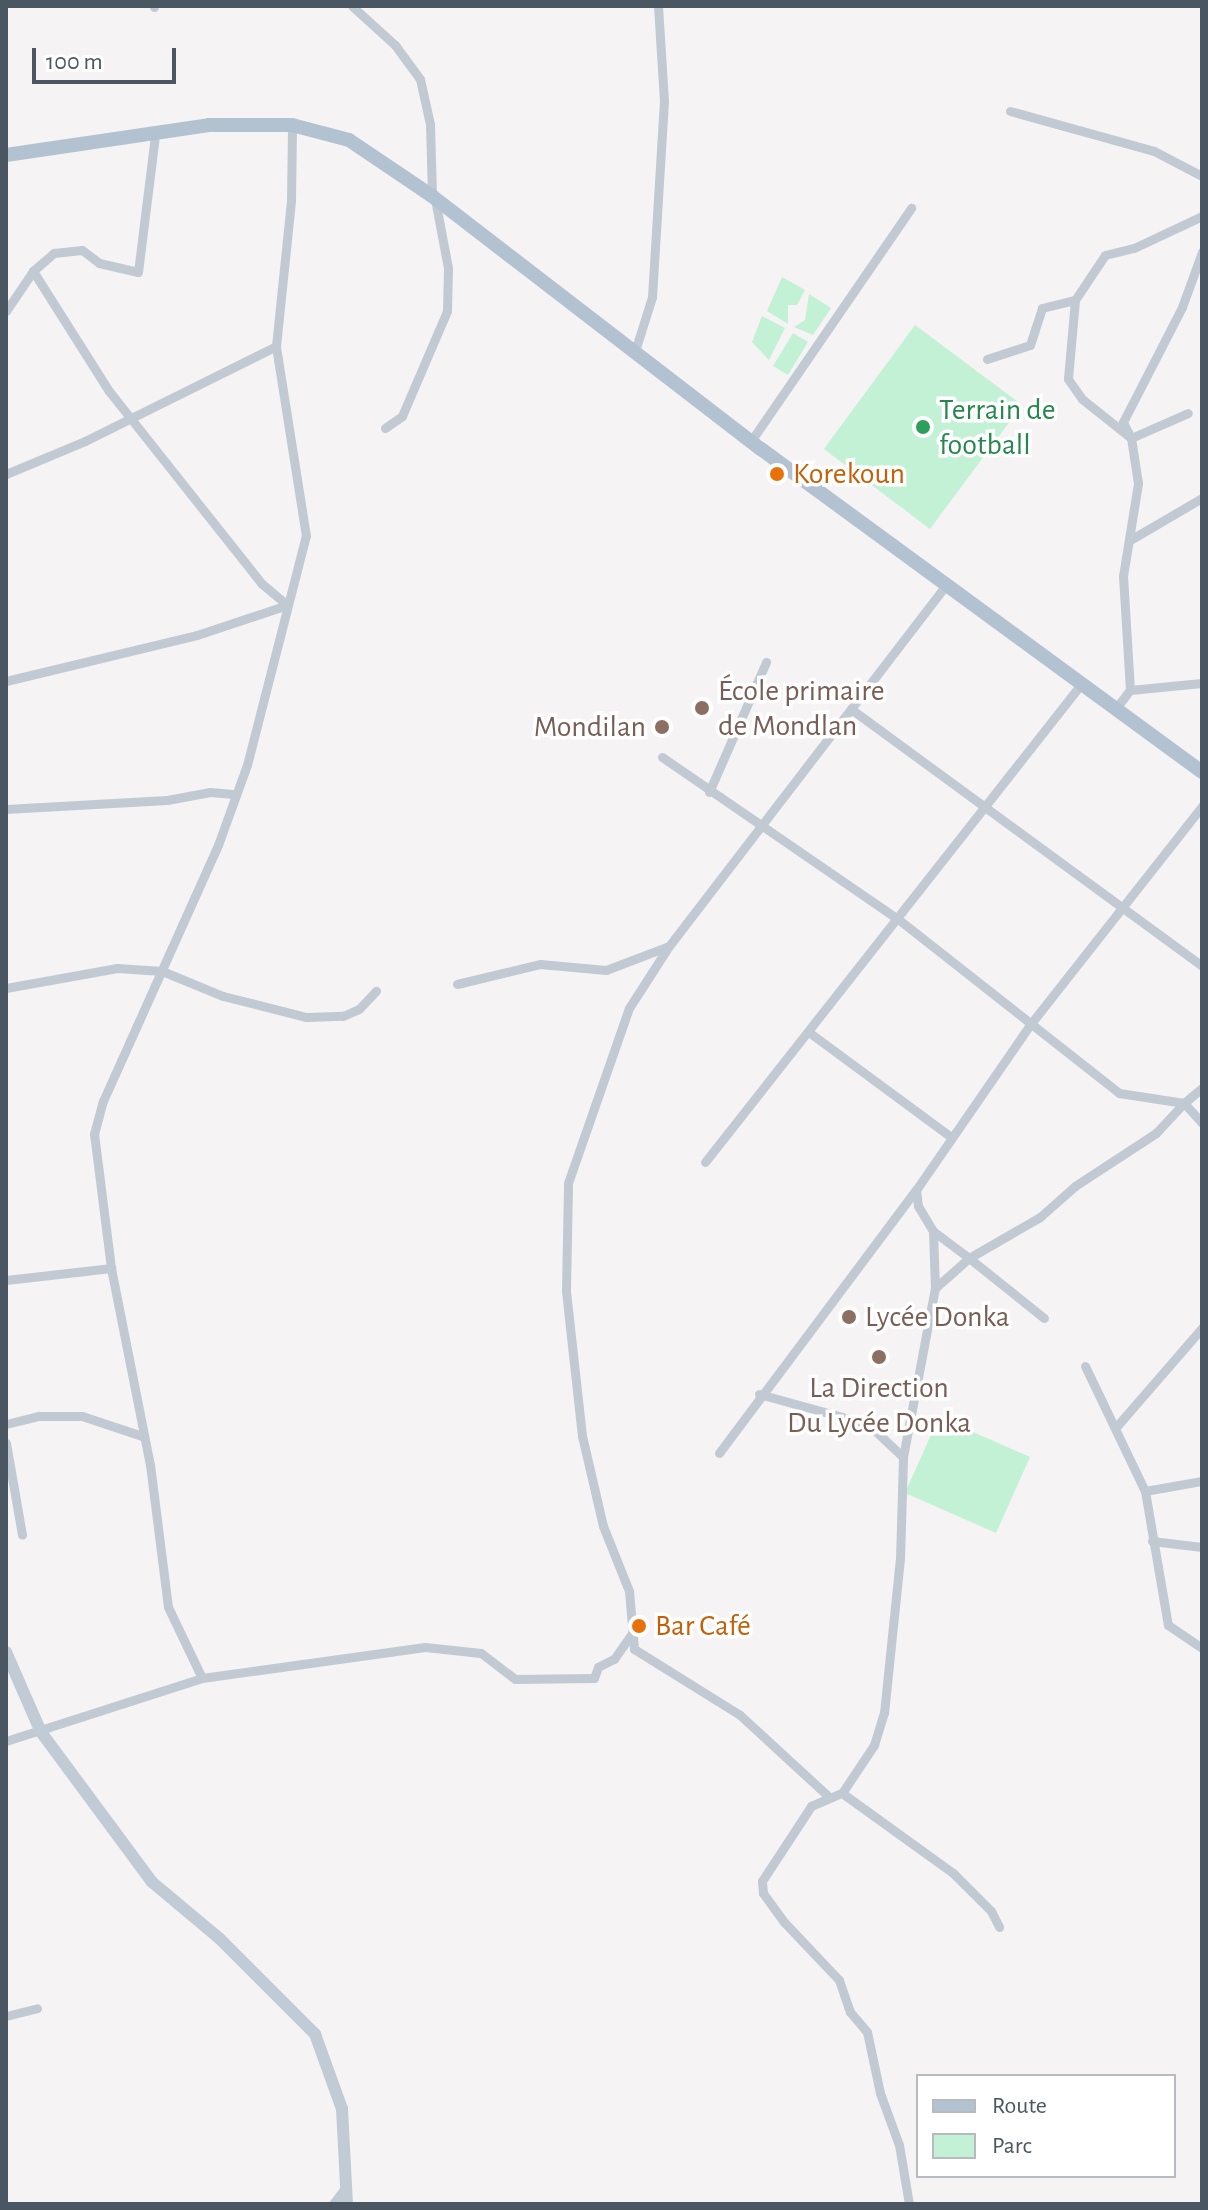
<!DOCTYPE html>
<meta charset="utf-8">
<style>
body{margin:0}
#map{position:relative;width:1208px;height:2210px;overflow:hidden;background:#f5f3f3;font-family:"Alegreya Sans",sans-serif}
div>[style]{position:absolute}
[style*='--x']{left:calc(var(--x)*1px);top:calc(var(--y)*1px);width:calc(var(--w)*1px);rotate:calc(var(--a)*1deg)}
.green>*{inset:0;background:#c3f1d5}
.street>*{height:9px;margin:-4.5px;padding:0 4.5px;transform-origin:4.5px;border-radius:4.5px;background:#c1cad2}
.secondary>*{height:12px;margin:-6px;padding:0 6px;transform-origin:6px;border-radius:6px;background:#c1cbd6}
.primary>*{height:14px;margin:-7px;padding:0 7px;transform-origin:7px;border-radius:7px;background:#b3c2d1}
.dots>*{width:22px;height:22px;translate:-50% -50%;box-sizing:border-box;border:4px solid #fff;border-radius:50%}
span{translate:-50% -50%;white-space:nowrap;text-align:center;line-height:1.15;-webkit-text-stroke:7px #fff;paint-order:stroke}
.leisure-label{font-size:30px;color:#27864d}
.left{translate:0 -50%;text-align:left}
.food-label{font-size:30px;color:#c56008}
.education-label{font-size:30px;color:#785e54}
.right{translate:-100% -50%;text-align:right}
.frame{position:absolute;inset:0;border:8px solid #4a5661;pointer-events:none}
.legend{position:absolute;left:916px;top:2074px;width:260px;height:104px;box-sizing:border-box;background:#fff;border:2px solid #b7bbc0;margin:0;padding:10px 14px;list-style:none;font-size:24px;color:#4a5661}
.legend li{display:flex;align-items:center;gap:16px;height:40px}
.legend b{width:40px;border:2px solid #b7bbc0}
.scale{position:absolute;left:32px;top:48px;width:144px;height:36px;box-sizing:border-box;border:4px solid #4a5661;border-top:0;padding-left:10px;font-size:24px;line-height:28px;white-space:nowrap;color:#4a5661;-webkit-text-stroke:6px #fff;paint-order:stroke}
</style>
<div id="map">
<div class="green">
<div style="clip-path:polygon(782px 277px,805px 290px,797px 305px,788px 305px,788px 324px,767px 311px)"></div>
<div style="clip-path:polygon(809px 294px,831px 308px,813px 335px,794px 327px,805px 320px)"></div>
<div style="clip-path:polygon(762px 316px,785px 328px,769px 360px,752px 342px)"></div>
<div style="clip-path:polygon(915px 325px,1022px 405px,930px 529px,824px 449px)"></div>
<div style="clip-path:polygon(793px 333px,808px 342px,788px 375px,773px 366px)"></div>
<div style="clip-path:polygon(939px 1417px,1030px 1457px,996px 1533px,905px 1493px)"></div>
</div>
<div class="street">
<div style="--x:154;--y:6;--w:1;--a:90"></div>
<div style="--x:352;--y:6;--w:58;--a:42.2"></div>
<div style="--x:395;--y:45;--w:42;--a:53.7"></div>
<div style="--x:420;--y:79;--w:46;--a:77.5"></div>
<div style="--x:430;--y:124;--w:72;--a:88.4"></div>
<div style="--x:1010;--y:111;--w:149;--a:15.5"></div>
<div style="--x:1154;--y:151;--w:54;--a:27.5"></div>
<div style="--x:33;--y:271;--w:28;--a:-41"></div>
<div style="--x:54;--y:253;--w:28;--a:-6"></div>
<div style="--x:82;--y:250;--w:21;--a:37"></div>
<div style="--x:99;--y:263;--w:40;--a:13"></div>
<div style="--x:138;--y:272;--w:137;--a:-82.9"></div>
<div style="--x:1075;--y:300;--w:79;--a:95.1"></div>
<div style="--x:1068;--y:379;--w:24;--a:55"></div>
<div style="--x:1082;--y:399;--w:63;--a:38.5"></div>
<div style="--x:1131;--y:438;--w:62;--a:-23.7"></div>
<div style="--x:6;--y:311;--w:48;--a:-56"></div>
<div style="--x:33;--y:271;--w:142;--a:57.7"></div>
<div style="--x:109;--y:391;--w:245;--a:51.6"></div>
<div style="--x:261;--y:583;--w:34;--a:40"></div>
<div style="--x:635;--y:351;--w:57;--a:-72.5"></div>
<div style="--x:652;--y:297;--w:196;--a:-86.5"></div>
<div style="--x:664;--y:101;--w:95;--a:-93.6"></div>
<div style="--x:987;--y:359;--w:45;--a:-18"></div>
<div style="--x:1030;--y:345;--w:39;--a:-72"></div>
<div style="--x:1042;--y:308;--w:34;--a:-14"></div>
<div style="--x:1075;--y:300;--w:54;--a:-56.3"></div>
<div style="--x:1105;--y:255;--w:30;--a:-14"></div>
<div style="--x:1134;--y:248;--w:75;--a:-25.2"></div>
<div style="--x:385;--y:428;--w:21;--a:-35"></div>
<div style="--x:402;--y:416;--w:114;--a:-66.8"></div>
<div style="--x:447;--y:311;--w:43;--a:-88.7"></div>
<div style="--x:448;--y:268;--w:70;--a:-100.7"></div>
<div style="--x:751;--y:441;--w:283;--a:-55.5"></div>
<div style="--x:6;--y:474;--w:86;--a:-22.7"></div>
<div style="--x:85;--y:441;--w:213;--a:-26.4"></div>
<div style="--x:1130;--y:540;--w:83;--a:-30.3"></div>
<div style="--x:6;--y:681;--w:196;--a:-13.5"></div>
<div style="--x:197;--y:635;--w:95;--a:-18.4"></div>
<div style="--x:1130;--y:690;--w:72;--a:-5.6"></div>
<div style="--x:1117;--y:707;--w:21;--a:-53"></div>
<div style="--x:1130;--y:690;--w:114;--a:-93.5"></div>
<div style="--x:1123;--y:576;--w:94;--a:-80.8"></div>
<div style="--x:1138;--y:483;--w:46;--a:-98.8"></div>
<div style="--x:1131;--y:438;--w:18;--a:-117"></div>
<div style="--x:1123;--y:422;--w:129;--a:-62.8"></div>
<div style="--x:1182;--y:307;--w:59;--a:-70"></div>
<div style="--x:851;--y:709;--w:435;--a:36.2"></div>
<div style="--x:662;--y:757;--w:286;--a:34.5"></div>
<div style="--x:898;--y:919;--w:281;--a:38.2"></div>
<div style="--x:1119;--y:1093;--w:66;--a:8.7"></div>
<div style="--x:1184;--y:1103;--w:23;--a:-40"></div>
<div style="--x:709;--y:792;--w:142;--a:-66.3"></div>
<div style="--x:6;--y:809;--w:161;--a:-3.2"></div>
<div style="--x:167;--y:800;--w:44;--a:-10.5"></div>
<div style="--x:210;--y:792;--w:23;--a:5"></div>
<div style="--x:457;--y:984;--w:85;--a:-13.5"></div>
<div style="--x:540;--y:964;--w:66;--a:5.2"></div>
<div style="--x:606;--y:970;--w:67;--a:-20.9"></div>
<div style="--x:6;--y:988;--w:113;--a:-10.2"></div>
<div style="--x:117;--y:968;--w:45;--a:3.8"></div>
<div style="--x:162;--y:971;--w:66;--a:22.3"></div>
<div style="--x:223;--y:996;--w:86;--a:14.2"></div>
<div style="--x:306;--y:1017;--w:37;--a:-2"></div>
<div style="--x:343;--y:1016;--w:17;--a:-24"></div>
<div style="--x:359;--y:1009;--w:25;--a:-47"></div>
<div style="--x:810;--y:1033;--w:175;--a:36.4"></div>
<div style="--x:705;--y:1162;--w:610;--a:-51.8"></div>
<div style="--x:933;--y:1231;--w:45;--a:36.9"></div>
<div style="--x:969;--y:1258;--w:82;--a:-30"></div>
<div style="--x:1040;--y:1217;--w:47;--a:-41.5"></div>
<div style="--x:1075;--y:1186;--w:97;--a:-33.2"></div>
<div style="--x:1156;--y:1133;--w:41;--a:-47"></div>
<div style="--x:1184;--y:1103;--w:27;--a:48"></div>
<div style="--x:6;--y:1280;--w:106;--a:-6.5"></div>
<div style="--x:935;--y:1288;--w:45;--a:-41.4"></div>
<div style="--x:969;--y:1258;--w:96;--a:38.7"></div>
<div style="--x:1085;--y:1366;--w:139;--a:64.4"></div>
<div style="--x:1145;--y:1491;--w:136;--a:80.3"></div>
<div style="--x:1168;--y:1625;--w:41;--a:34.1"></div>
<div style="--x:759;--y:1394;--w:113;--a:15.4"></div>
<div style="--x:868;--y:1424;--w:48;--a:43.3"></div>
<div style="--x:6;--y:1424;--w:34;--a:-14"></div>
<div style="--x:39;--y:1416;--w:43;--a:0"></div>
<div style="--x:82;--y:1416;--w:63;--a:18.4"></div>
<div style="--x:1117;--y:1426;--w:130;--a:-49.1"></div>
<div style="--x:6;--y:1443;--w:93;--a:80.1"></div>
<div style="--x:719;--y:1453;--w:329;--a:-53.2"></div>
<div style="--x:916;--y:1190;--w:199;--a:-55.4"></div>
<div style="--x:1029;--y:1026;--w:280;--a:-51.8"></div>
<div style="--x:1145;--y:1491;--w:58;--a:-10"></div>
<div style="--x:1152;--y:1541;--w:50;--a:6.8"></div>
<div style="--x:202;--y:1678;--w:79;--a:-115.6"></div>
<div style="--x:168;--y:1607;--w:143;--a:-97.2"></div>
<div style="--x:150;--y:1465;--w:201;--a:-101.2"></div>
<div style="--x:111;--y:1268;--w:135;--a:-97.2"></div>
<div style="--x:94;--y:1134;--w:34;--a:-75"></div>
<div style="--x:103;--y:1101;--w:281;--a:-65.8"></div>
<div style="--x:218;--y:845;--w:85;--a:-70.1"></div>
<div style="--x:247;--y:765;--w:236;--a:-75.6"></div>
<div style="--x:306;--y:536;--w:192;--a:-99"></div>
<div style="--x:276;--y:346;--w:146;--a:-84.1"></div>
<div style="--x:291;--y:201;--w:76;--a:-89.2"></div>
<div style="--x:6;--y:1741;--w:206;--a:-17.8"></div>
<div style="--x:202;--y:1678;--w:225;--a:-7.9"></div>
<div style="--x:425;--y:1647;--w:56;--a:6.1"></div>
<div style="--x:481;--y:1653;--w:43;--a:37.4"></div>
<div style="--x:515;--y:1679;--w:79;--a:-0.7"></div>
<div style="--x:594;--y:1678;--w:12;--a:-70"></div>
<div style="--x:598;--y:1667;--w:18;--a:-27"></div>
<div style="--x:614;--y:1659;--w:33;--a:-55"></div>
<div style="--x:842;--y:1793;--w:137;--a:35.8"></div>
<div style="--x:953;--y:1873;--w:54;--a:45"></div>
<div style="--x:991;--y:1911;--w:18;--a:63"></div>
<div style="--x:828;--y:1796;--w:120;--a:-137.4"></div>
<div style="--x:740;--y:1715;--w:125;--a:-148.1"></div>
<div style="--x:634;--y:1649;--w:58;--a:-94.9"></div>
<div style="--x:629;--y:1591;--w:70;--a:-111.8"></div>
<div style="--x:603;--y:1526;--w:92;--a:-103.1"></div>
<div style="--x:582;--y:1436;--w:147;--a:-96.3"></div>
<div style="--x:566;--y:1290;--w:107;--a:-88.9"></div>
<div style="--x:568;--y:1183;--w:185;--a:-70.8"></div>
<div style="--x:629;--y:1008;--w:74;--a:-57.2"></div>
<div style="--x:669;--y:946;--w:455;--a:-52.5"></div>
<div style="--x:6;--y:2016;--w:32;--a:-14"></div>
<div style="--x:333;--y:2204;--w:20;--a:-53"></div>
<div style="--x:909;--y:2204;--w:60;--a:-99.6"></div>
<div style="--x:899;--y:2145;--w:55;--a:-110.1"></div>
<div style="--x:880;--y:2093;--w:62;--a:-102"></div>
<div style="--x:867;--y:2032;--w:26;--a:-130"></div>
<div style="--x:850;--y:2012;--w:34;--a:-109"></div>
<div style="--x:839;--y:1980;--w:80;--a:-133.5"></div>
<div style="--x:784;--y:1922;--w:36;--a:-126"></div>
<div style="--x:763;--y:1893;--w:12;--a:-95"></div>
<div style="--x:762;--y:1881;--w:90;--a:-56.8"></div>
<div style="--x:811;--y:1806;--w:34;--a:-23"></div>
<div style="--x:842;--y:1793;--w:58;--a:-56.3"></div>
<div style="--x:874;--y:1745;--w:34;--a:-73"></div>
<div style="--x:884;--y:1713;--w:155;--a:-84.1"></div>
<div style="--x:900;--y:1559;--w:102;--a:-88.3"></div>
<div style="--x:903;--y:1457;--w:172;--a:-79.3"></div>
<div style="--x:935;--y:1288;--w:57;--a:-92"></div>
<div style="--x:933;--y:1231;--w:29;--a:-121"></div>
<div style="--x:918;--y:1206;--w:16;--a:-97"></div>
</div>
<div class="secondary">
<div style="--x:6;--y:1652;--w:87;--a:66.4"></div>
<div style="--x:41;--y:1732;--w:187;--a:53.5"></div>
<div style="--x:152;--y:1882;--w:87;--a:39.9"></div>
<div style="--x:219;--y:1938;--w:136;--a:45"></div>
<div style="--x:315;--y:2034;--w:80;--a:70.2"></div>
<div style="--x:342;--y:2109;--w:95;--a:87"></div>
</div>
<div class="primary">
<div style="--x:6;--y:155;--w:205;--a:-8.4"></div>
<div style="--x:209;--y:125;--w:83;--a:0"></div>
<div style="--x:292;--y:125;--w:59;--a:14.7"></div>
<div style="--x:349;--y:140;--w:100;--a:34"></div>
<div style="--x:432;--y:196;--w:415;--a:37.6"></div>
<div style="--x:761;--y:449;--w:547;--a:36.22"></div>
</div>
<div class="dots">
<div style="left:923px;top:427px;background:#2e9e5b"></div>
<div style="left:777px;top:474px;background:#e8710a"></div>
<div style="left:702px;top:708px;background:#8d6e63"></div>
<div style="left:662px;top:727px;background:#8d6e63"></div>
<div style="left:849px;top:1317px;background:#8d6e63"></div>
<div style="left:879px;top:1357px;background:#8d6e63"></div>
<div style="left:639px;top:1626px;background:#e8710a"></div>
</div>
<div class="leisure-label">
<span class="left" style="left:939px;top:427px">Terrain de<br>football</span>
</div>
<div class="food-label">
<span class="left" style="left:793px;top:474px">Korekoun</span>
<span class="left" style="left:655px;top:1626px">Bar Café</span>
</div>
<div class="education-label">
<span class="left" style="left:718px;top:708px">École primaire<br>de Mondlan</span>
<span class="right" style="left:646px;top:727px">Mondilan</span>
<span class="left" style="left:865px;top:1317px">Lycée Donka</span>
<span style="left:879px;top:1405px">La Direction<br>Du Lycée Donka</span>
</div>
<div class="frame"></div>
<ul class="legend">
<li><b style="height:10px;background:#b3c2d1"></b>Route</li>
<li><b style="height:22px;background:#c3f1d5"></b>Parc</li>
</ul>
<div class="scale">100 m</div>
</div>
